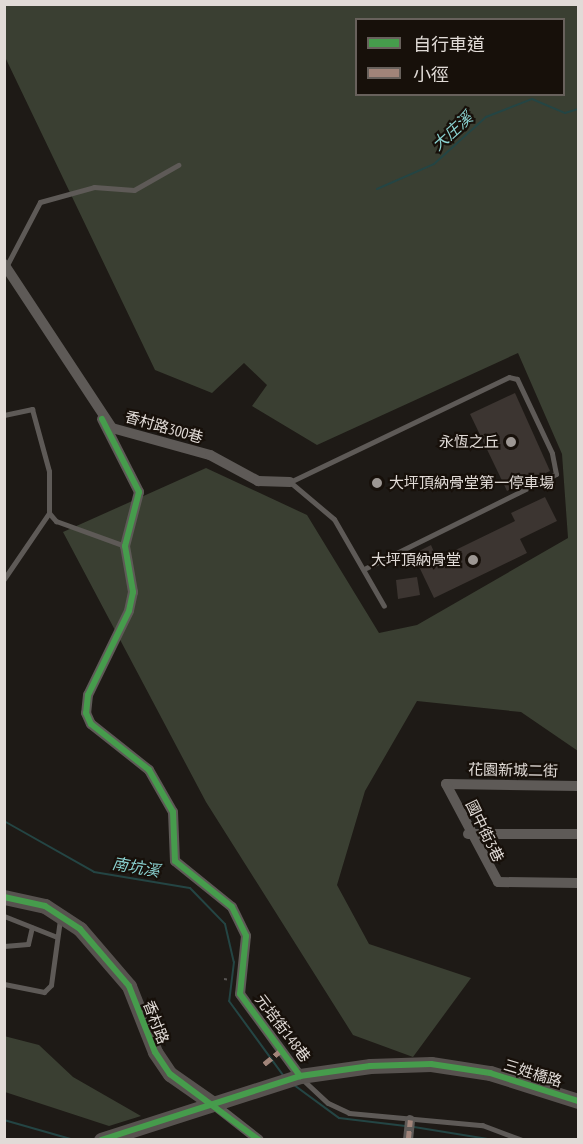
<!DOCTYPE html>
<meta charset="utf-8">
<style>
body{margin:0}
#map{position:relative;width:583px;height:1144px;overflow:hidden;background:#1e1a16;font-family:"PT Sans Narrow","Noto Sans TC",sans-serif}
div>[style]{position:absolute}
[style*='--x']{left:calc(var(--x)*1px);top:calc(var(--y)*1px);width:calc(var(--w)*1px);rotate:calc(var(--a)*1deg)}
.green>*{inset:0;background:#3a3f32}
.stream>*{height:2px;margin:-1px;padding:0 1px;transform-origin:1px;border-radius:1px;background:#244544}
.building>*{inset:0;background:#3c3531}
.path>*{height:1.5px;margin-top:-0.75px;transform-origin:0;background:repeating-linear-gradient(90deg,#575452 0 3px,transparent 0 7.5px)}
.lane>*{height:5px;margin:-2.5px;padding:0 2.5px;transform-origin:2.5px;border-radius:2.5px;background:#5e5a57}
.street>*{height:10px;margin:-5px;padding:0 5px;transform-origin:5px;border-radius:5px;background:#5e5a57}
.secondary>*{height:15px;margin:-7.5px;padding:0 7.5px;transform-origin:7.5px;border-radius:7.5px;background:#57524f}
.quiet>*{height:4.5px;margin-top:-2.25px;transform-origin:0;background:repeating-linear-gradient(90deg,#a18479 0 9px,transparent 0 13.5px)}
.cycleway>*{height:6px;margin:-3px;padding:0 3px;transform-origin:3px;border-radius:3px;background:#469c4c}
.dots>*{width:16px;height:16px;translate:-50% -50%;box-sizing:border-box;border:3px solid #17100a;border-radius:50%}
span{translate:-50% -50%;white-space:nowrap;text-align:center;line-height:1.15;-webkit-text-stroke:4.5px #17100a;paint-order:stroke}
.street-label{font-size:15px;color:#e1dbd7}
.poi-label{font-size:15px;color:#e1dbd7}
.right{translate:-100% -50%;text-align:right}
.left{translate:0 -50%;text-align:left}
.water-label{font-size:16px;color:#8bd3d2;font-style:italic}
.frame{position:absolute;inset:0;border:6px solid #e1dbd7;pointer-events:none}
.legend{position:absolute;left:355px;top:18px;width:210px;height:78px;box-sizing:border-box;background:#17100a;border:2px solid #68615c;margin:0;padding:8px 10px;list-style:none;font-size:18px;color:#e1dbd7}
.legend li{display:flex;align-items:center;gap:12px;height:30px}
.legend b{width:30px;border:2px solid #68615c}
</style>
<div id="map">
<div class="green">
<div style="clip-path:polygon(evenodd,5px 5px,578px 5px,578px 751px,521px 712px,417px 701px,365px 791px,337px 885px,369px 944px,471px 978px,413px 1057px,353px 1035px,206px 802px,63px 532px,206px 468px,307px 515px,379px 633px,417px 625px,568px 538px,562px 454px,518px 353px,317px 445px,252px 406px,267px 385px,244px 363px,212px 393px,155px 370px,5px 57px,5px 5px,356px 20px,564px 20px,564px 94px,356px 94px,356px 20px)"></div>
<div style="clip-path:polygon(4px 1036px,39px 1045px,73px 1077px,141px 1116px,109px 1126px,5px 1092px)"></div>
</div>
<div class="stream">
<div style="--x:377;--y:189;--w:62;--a:-23.7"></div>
<div style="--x:434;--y:164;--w:70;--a:-42.1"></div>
<div style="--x:486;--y:117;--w:49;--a:-21.4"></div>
<div style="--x:532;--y:99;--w:36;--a:23"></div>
<div style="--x:565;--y:113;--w:14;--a:-17"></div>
<div style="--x:4;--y:821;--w:103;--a:29.5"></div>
<div style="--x:94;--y:872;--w:97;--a:9.5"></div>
<div style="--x:190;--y:888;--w:50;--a:45.8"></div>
<div style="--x:225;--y:924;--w:39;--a:77"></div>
<div style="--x:234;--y:962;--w:39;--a:97"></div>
<div style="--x:229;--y:1001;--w:92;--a:53.9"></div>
<div style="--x:294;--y:1085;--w:56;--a:36.3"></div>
<div style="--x:339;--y:1118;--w:67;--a:6.8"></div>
<div style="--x:4;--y:1120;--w:73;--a:15.9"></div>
<div style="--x:414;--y:1127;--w:81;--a:9.2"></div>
</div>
<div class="building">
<div style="clip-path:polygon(515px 393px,550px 471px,507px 491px,470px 414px)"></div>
<div style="clip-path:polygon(545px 497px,557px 521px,520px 539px,527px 553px,434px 598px,413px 554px,431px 545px,437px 559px,515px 521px,511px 513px)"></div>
<div style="clip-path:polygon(417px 577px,420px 595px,398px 599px,396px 580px)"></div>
</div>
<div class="path">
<div style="--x:224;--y:979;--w:7;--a:8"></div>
</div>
<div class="lane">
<div style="--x:7;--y:265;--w:71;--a:-62.4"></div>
<div style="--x:40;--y:202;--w:56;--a:-15.5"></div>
<div style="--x:94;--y:187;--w:40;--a:4.3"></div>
<div style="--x:134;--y:190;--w:51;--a:-29.6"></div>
<div style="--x:4;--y:415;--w:29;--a:-12"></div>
<div style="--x:32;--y:409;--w:64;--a:74.7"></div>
<div style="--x:49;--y:471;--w:42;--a:90"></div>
<div style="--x:49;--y:513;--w:11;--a:49"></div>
<div style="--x:56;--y:521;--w:73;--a:19.9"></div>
<div style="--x:366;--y:568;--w:212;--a:-26.3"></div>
<div style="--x:556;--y:474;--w:21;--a:-101"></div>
<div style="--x:552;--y:453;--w:82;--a:-115.3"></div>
<div style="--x:517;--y:379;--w:8;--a:-166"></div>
<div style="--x:509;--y:377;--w:243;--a:154.4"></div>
<div style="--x:290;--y:482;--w:57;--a:40.1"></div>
<div style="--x:334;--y:519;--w:100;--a:60.1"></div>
<div style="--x:4;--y:579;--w:80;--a:-55.7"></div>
<div style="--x:4;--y:916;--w:57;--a:21.6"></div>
<div style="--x:4;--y:946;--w:24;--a:-5"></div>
<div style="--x:28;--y:944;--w:17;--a:-77"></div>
<div style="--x:4;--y:984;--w:41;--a:11.3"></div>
<div style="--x:44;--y:992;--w:10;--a:-45"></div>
<div style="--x:51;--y:985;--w:67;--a:-82.2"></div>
<div style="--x:302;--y:1079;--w:35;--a:43"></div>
<div style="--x:328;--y:1103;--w:23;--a:25"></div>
<div style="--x:349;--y:1113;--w:134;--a:5.2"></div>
<div style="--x:482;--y:1125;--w:43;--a:20.6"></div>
</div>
<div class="street">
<div style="--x:4;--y:264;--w:196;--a:56.6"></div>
<div style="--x:112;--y:428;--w:102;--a:15.4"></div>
<div style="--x:210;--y:455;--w:55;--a:28.4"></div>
<div style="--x:258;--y:481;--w:32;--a:2"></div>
<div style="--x:102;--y:419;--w:82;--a:63.1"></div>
<div style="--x:139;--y:492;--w:56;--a:104.5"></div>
<div style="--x:125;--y:546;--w:47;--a:80.1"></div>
<div style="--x:133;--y:592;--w:19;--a:102"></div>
<div style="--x:129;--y:611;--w:93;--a:116"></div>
<div style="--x:88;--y:695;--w:18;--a:96"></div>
<div style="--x:86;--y:713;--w:12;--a:66"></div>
<div style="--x:91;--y:724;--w:74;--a:38.4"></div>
<div style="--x:149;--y:770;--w:48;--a:60.3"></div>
<div style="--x:173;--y:812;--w:49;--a:87.7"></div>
<div style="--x:175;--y:861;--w:73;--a:38.9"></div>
<div style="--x:232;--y:907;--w:32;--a:64"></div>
<div style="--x:246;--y:936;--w:58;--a:95.9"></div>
<div style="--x:240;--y:994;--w:102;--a:53.8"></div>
<div style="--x:578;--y:786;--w:132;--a:-179.1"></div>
<div style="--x:446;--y:784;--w:111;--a:62"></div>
<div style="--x:498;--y:882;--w:80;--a:0.7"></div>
<div style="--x:468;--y:834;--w:110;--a:0"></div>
<div style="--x:213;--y:1104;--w:58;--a:38"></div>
<div style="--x:408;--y:1140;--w:20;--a:-84"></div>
</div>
<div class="secondary">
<div style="--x:4;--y:897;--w:42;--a:12.4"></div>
<div style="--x:45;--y:906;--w:42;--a:33.3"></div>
<div style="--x:80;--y:929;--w:75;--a:49.3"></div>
<div style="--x:129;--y:986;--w:71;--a:68.5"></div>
<div style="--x:155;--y:1052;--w:27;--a:56"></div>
<div style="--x:170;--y:1074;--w:52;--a:34.9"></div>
<div style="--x:101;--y:1140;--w:209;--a:-17.8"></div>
<div style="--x:300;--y:1076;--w:71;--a:-8.1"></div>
<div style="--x:370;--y:1066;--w:61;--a:-1.9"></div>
<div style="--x:431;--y:1064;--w:60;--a:8.7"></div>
<div style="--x:490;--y:1073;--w:92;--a:17.7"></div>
</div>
<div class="quiet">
<div style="--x:264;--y:1064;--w:21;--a:-39"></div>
<div style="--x:408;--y:1140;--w:20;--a:-84"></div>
</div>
<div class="cycleway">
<div style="--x:102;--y:419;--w:82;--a:63.1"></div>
<div style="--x:139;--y:492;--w:56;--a:104.5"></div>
<div style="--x:125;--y:546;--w:47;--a:80.1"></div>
<div style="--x:133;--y:592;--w:19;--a:102"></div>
<div style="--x:129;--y:611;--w:93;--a:116"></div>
<div style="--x:88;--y:695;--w:18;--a:96"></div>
<div style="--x:86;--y:713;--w:12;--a:66"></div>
<div style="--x:91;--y:724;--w:74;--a:38.4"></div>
<div style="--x:149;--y:770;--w:48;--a:60.3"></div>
<div style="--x:173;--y:812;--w:49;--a:87.7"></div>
<div style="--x:175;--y:861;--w:73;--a:38.9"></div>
<div style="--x:232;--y:907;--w:32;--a:64"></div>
<div style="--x:246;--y:936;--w:58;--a:95.9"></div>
<div style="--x:240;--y:994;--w:102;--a:53.8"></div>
<div style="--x:4;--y:897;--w:42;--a:12.4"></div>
<div style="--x:45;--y:906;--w:42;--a:33.3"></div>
<div style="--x:80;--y:929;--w:75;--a:49.3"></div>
<div style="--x:129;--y:986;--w:71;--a:68.5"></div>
<div style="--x:155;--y:1052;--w:27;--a:56"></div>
<div style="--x:170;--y:1074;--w:111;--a:36.6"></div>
<div style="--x:101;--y:1140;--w:209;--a:-17.8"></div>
<div style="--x:300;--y:1076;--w:71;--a:-8.1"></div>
<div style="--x:370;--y:1066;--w:61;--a:-1.9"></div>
<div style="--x:431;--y:1064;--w:60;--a:8.7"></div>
<div style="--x:490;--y:1073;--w:92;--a:17.7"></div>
</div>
<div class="dots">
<div style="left:511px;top:442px;background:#9d9793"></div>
<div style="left:377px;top:483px;background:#9d9793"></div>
<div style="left:473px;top:560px;background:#9d9793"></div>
</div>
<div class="street-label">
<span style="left:164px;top:427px;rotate:16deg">香村路300巷</span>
<span style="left:513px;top:770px;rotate:1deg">花園新城二街</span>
<span style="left:485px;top:831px;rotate:64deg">國中街3巷</span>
<span style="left:156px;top:1022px;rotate:69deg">香村路</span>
<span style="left:283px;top:1028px;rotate:53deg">元培街148巷</span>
<span style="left:533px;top:1073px;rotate:17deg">三姓橋路</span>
</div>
<div class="poi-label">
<span class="right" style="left:499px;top:442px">永恆之丘</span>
<span class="left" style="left:389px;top:483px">大坪頂納骨堂第一停車場</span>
<span class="right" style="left:461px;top:560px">大坪頂納骨堂</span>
</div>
<div class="water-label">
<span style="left:452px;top:131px;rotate:-42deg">大庄溪</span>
<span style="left:136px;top:867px;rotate:10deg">南坑溪</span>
</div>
<div class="frame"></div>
<ul class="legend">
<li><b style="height:8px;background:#469c4c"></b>自行車道</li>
<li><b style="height:8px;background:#a18479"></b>小徑</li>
</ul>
</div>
